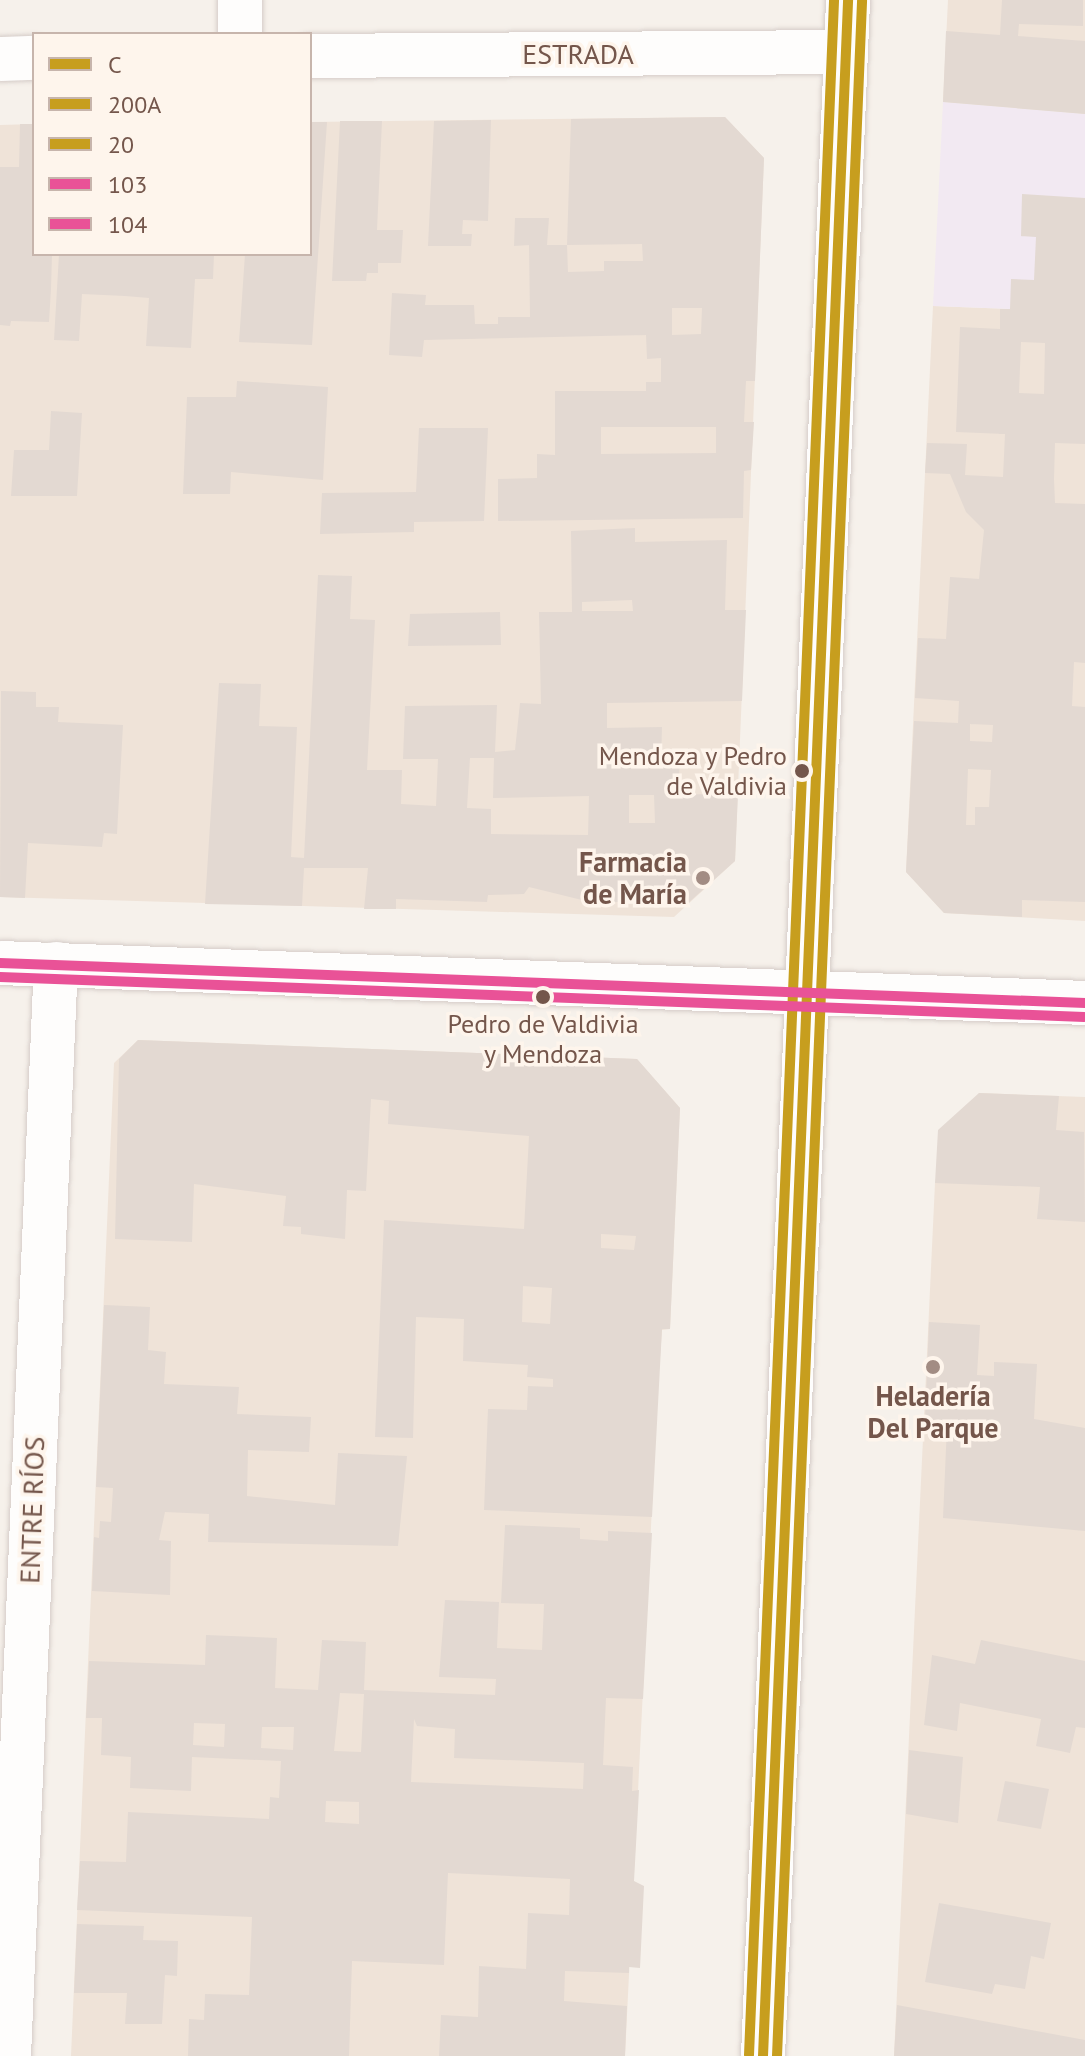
<!DOCTYPE html>
<meta charset="utf-8">
<style>
body{margin:0}
#map{position:relative;width:1085px;height:2056px;overflow:hidden;background:#f6f1eb;font-family:"PT Sans",sans-serif}
div>[style]{position:absolute}
[style*='--x']{left:calc(var(--x)*1px);top:calc(var(--y)*1px);width:calc(var(--w)*1px);rotate:calc(var(--a)*1deg)}
.residential>*{inset:0;background:#efe3d8}
.education>*{inset:0;background:#f2e9f2}
.building>*{inset:0;background:#e3d9d2}
.roads{filter:drop-shadow(0 0 2px #d5ccc8) drop-shadow(0 0 2px #d5ccc8)}
.street>*{height:44px;margin:-22px;padding:0 22px;transform-origin:22px;border-radius:22px;background:#fefdfc}
.bus-1>*{height:10px;margin:-5px;padding:0 5px;transform-origin:5px;border-radius:5px;background:#c79e1e}
.bus-2>*{height:10px;margin:-5px;padding:0 5px;transform-origin:5px;border-radius:5px;background:#c79e1e}
.bus-3>*{height:10px;margin:-5px;padding:0 5px;transform-origin:5px;border-radius:5px;background:#c79e1e}
.bus-4>*{height:10px;margin:-5px;padding:0 5px;transform-origin:5px;border-radius:5px;background:#e95297}
.bus-5>*{height:10px;margin:-5px;padding:0 5px;transform-origin:5px;border-radius:5px;background:#e95297}
.dots>*{width:22px;height:22px;translate:-50% -50%;box-sizing:border-box;border:4px solid #fef5ec;border-radius:50%}
span{translate:-50% -50%;white-space:nowrap;text-align:center;line-height:1.15;-webkit-text-stroke:7px #fef5ec;paint-order:stroke}
.bus-label{font-size:26px;color:#74564b}
.right{translate:-100% -50%;text-align:right}
.street-label{font-size:28px;color:#74564b}
.poi-label{font-size:28px;color:#74564b;font-weight:700}
.legend{position:absolute;left:32px;top:32px;width:280px;height:224px;box-sizing:border-box;background:#fef5ec;border:2px solid #c7b5ac;margin:0;padding:10px 14px;list-style:none;font-size:24px;color:#74564b}
.legend li{display:flex;align-items:center;gap:16px;height:40px}
.legend b{width:40px;border:2px solid #c7b5ac}
</style>
<div id="map">
<div class="residential">
<div style="clip-path:polygon(948px 0,1085px 0,1085px 114px,943px 102px)"></div>
<div style="clip-path:polygon(725px 117px,764px 158px,735px 861px,674px 917px,0 897px,0 125px,34px 124px,34px 254px,310px 254px,310px 122px)"></div>
<div style="clip-path:polygon(933px 306px,1085px 312px,1085px 921px,944px 913px,906px 872px)"></div>
<div style="clip-path:polygon(138px 1040px,637px 1059px,680px 1108px,670px 1329px,662px 1330px,658px 1384px,625px 2056px,71px 2056px,114px 1063px)"></div>
<div style="clip-path:polygon(979px 1093px,1085px 1097px,1085px 2056px,894px 2056px,935px 1183px)"></div>
</div>
<div class="education">
<div style="clip-path:polygon(943px 102px,1085px 114px,1085px 312px,933px 306px)"></div>
</div>
<div class="building">
<div style="clip-path:polygon(1002px 0,1083px 0,1083px 26px,1019px 24px,1018px 36px,1085px 41px,1085px 114px,943px 102px,946px 31px,1000px 35px)"></div>
<div style="clip-path:polygon(evenodd,725px 117px,764px 158px,755px 381px,746px 381px,744px 422px,754px 422px,751px 470px,744px 471px,743px 518px,498px 521px,498px 479px,537px 478px,537px 454px,555px 455px,555px 391px,646px 391px,646px 382px,661px 382px,661px 358px,647px 359px,646px 335px,424px 340px,422px 357px,389px 355px,392px 293px,426px 295px,425px 305px,474px 305px,475px 324px,498px 324px,498px 317px,530px 317px,529px 245px,514px 246px,515px 218px,549px 218px,547px 245px,567px 245px,571px 119px,725px 117px,642px 244px,643px 261px,604px 261px,604px 271px,568px 272px,567px 245px,642px 244px,725px 117px,672px 308px,702px 308px,701px 334px,672px 335px,672px 308px,725px 117px,601px 427px,716px 427px,716px 453px,601px 454px,601px 427px)"></div>
<div style="clip-path:polygon(491px 120px,488px 221px,463px 220px,462px 234px,472px 234px,471px 246px,428px 246px,434px 121px)"></div>
<div style="clip-path:polygon(340px 121px,382px 121px,377px 230px,403px 230px,401px 263px,378px 263px,378px 273px,367px 273px,366px 281px,332px 281px)"></div>
<div style="clip-path:polygon(310px 122px,327px 122px,312px 345px,239px 342px,245px 254px,310px 254px)"></div>
<div style="clip-path:polygon(20px 124px,34px 124px,34px 254px,52px 254px,51px 289px,49px 322px,11px 321px,10px 326px,0 325px,0 167px,19px 167px)"></div>
<div style="clip-path:polygon(evenodd,1022px 194px,1085px 198px,1085px 444px,1055px 443px,1054px 479px,1055px 503px,1085px 504px,1085px 663px,1074px 662px,1072px 706px,1085px 707px,1085px 902px,1022px 900px,1022px 917px,944px 913px,906px 872px,914px 721px,958px 723px,959px 701px,915px 698px,918px 638px,946px 639px,950px 577px,979px 579px,984px 530px,966px 512px,950px 474px,925px 473px,927px 443px,967px 444px,965px 475px,1003px 477px,1005px 434px,956px 432px,960px 327px,1000px 329px,1000px 309px,1010px 309px,1011px 279px,1034px 280px,1036px 237px,1021px 236px,1022px 194px,1021px 342px,1045px 343px,1044px 394px,1019px 393px,1021px 342px,1022px 194px,970px 724px,993px 725px,992px 742px,970px 741px,970px 724px,1022px 194px,968px 769px,991px 770px,989px 807px,975px 807px,975px 825px,966px 825px,968px 769px)"></div>
<div style="clip-path:polygon(59px 254px,214px 254px,213px 279px,195px 279px,191px 348px,146px 346px,149px 298px,125px 296px,82px 294px,79px 341px,54px 340px)"></div>
<div style="clip-path:polygon(237px 381px,328px 387px,323px 480px,231px 472px,230px 494px,183px 494px,187px 397px,236px 397px)"></div>
<div style="clip-path:polygon(51px 411px,82px 413px,77px 496px,11px 496px,14px 450px,49px 450px)"></div>
<div style="clip-path:polygon(419px 428px,488px 428px,484px 521px,414px 522px,414px 532px,320px 534px,322px 493px,416px 492px)"></div>
<div style="clip-path:polygon(evenodd,635px 528px,635px 542px,727px 540px,725px 610px,746px 610px,742px 701px,607px 703px,607px 728px,662px 727px,661px 760px,680px 759px,678px 795px,738px 793px,735px 861px,687px 904px,586px 901px,529px 887px,524px 894px,488px 895px,487px 902px,396px 899px,396px 909px,364px 909px,368px 868px,304px 868px,302px 906px,205px 904px,219px 683px,261px 684px,259px 726px,297px 727px,291px 857px,304px 858px,318px 575px,352px 576px,350px 619px,375px 620px,367px 770px,402px 770px,401px 804px,436px 806px,438px 759px,403px 759px,405px 706px,497px 705px,495px 752px,515px 750px,520px 703px,541px 704px,539px 612px,572px 612px,571px 531px,635px 528px,632px 600px,633px 611px,582px 611px,582px 602px,632px 600px,635px 528px,470px 758px,494px 758px,493px 798px,589px 796px,588px 835px,491px 834px,491px 809px,467px 808px,470px 758px,635px 528px,629px 795px,654px 795px,655px 823px,629px 823px,629px 795px)"></div>
<div style="clip-path:polygon(500px 612px,501px 645px,408px 646px,410px 614px)"></div>
<div style="clip-path:polygon(1px 691px,36px 692px,36px 707px,59px 707px,58px 722px,123px 725px,117px 834px,104px 833px,102px 847px,28px 843px,25px 898px,0 897px)"></div>
<div style="clip-path:polygon(evenodd,138px 1040px,637px 1059px,680px 1108px,670px 1329px,662px 1329px,652px 1517px,484px 1510px,488px 1409px,527px 1410px,528px 1386px,553px 1387px,553px 1379px,527px 1377px,528px 1365px,463px 1361px,464px 1319px,416px 1317px,413px 1438px,375px 1437px,384px 1220px,524px 1229px,529px 1136px,388px 1124px,389px 1101px,371px 1099px,366px 1191px,347px 1190px,345px 1239px,301px 1234px,301px 1227px,283px 1226px,286px 1196px,194px 1184px,192px 1242px,115px 1239px,119px 1059px,138px 1040px,601px 1234px,636px 1236px,634px 1250px,601px 1248px,601px 1234px,138px 1040px,523px 1286px,552px 1288px,550px 1324px,522px 1322px,523px 1286px)"></div>
<div style="clip-path:polygon(979px 1093px,1059px 1096px,1056px 1130px,1084px 1132px,1085px 1222px,1037px 1219px,1040px 1187px,935px 1183px,938px 1130px)"></div>
<div style="clip-path:polygon(104px 1305px,150px 1307px,148px 1350px,166px 1352px,164px 1384px,239px 1387px,237px 1414px,311px 1417px,309px 1452px,248px 1450px,247px 1496px,335px 1505px,338px 1453px,407px 1456px,398px 1546px,208px 1542px,209px 1514px,165px 1512px,159px 1540px,171px 1541px,170px 1595px,92px 1591px,94px 1537px,99px 1538px,100px 1521px,111px 1522px,113px 1488px,96px 1487px)"></div>
<div style="clip-path:polygon(929px 1322px,980px 1325px,977px 1375px,994px 1376px,994px 1362px,1037px 1364px,1034px 1419px,1085px 1428px,1085px 1531px,943px 1518px,947px 1425px,925px 1420px)"></div>
<div style="clip-path:polygon(evenodd,505px 1525px,580px 1528px,580px 1539px,608px 1541px,608px 1531px,652px 1533px,643px 1699px,606px 1698px,603px 1765px,633px 1767px,632px 1791px,639px 1790px,634px 1881px,644px 1886px,640px 1968px,629px 1967px,629px 1973px,565px 1971px,564px 2001px,627px 2006px,625px 2056px,439px 2056px,441px 2015px,478px 2017px,479px 1966px,526px 1969px,528px 1913px,569px 1915px,570px 1879px,448px 1873px,444px 1965px,352px 1961px,349px 2056px,188px 2056px,189px 2019px,204px 2020px,205px 1994px,249px 1995px,252px 1917px,77px 1910px,80px 1861px,126px 1862px,128px 1812px,269px 1819px,270px 1797px,279px 1798px,281px 1761px,192px 1757px,191px 1791px,130px 1788px,131px 1757px,101px 1755px,102px 1718px,86px 1718px,89px 1661px,205px 1665px,206px 1635px,277px 1638px,275px 1688px,318px 1690px,322px 1640px,366px 1642px,364px 1690px,495px 1695px,496px 1679px,439px 1677px,445px 1600px,499px 1602px,497px 1648px,542px 1650px,544px 1604px,501px 1603px,505px 1525px,340px 1693px,364px 1694px,361px 1752px,334px 1751px,340px 1693px,505px 1525px,414px 1719px,417px 1726px,455px 1729px,454px 1758px,584px 1763px,583px 1789px,411px 1782px,414px 1719px,505px 1525px,194px 1723px,225px 1724px,224px 1747px,193px 1745px,194px 1723px,505px 1525px,262px 1727px,294px 1727px,293px 1750px,261px 1748px,262px 1727px,505px 1525px,326px 1801px,359px 1802px,359px 1824px,325px 1822px,326px 1801px)"></div>
<div style="clip-path:polygon(981px 1640px,1085px 1661px,1085px 1728px,1076px 1727px,1070px 1753px,1036px 1746px,1041px 1719px,960px 1703px,957px 1731px,924px 1725px,932px 1655px,975px 1664px)"></div>
<div style="clip-path:polygon(909px 1750px,963px 1757px,958px 1823px,906px 1814px)"></div>
<div style="clip-path:polygon(1005px 1781px,1049px 1789px,1041px 1829px,997px 1821px)"></div>
<div style="clip-path:polygon(939px 1903px,1051px 1923px,1044px 1959px,1031px 1956px,1025px 1989px,995px 1984px,992px 1994px,925px 1982px)"></div>
<div style="clip-path:polygon(77px 1924px,144px 1926px,143px 1940px,178px 1941px,177px 1976px,165px 1975px,162px 2024px,125px 2024px,127px 1993px,74px 1993px)"></div>
<div style="clip-path:polygon(897px 2005px,1085px 2040px,1085px 2056px,894px 2056px)"></div>
</div>
<div class="roads">
<div class="street">
<div style="--x:240;--y:34;--w:34;--a:-90"></div>
<div style="--x:310;--y:56;--w:536;--a:-0.43"></div>
<div style="--x:0;--y:59;--w:34;--a:-2"></div>
<div style="--x:0;--y:963;--w:1086;--a:2.11"></div>
<div style="--x:9;--y:2056;--w:1093;--a:-87.54"></div>
<div style="--x:763;--y:2056;--w:2058;--a:-87.63"></div>
</div>
</div>
<div class="bus-1">
<div style="--x:763;--y:2056;--w:2058;--a:-87.63"></div>
</div>
<div class="bus-2">
<div style="--x:777;--y:2056;--w:2057;--a:-87.63"></div>
</div>
<div class="bus-3">
<div style="--x:749;--y:2055;--w:2057;--a:-87.63"></div>
</div>
<div class="bus-4">
<div style="--x:0;--y:963;--w:1086;--a:2.11"></div>
</div>
<div class="bus-5">
<div style="--x:0;--y:977;--w:1085;--a:2.11"></div>
</div>
<div class="dots">
<div style="left:802px;top:771px;background:#74564b"></div>
<div style="left:703px;top:878px;background:#a28c83"></div>
<div style="left:543px;top:997px;background:#74564b"></div>
<div style="left:933px;top:1367px;background:#a28c83"></div>
</div>
<div class="bus-label">
<span class="right" style="left:787px;top:771px">Mendoza y Pedro<br>de Valdivia</span>
<span style="left:543px;top:1039px">Pedro de Valdivia<br>y Mendoza</span>
</div>
<div class="street-label">
<span style="left:578px;top:54px">ESTRADA</span>
<span style="left:32px;top:1510px;rotate:-88deg">ENTRE RÍOS</span>
</div>
<div class="poi-label">
<span class="right" style="left:687px;top:878px">Farmacia<br>de María</span>
<span style="left:933px;top:1412px">Heladería<br>Del Parque</span>
</div>
<ul class="legend">
<li><b style="height:10px;background:#c79e1e"></b>C</li>
<li><b style="height:10px;background:#c79e1e"></b>200A</li>
<li><b style="height:10px;background:#c79e1e"></b>20</li>
<li><b style="height:10px;background:#e95297"></b>103</li>
<li><b style="height:10px;background:#e95297"></b>104</li>
</ul>
</div>
